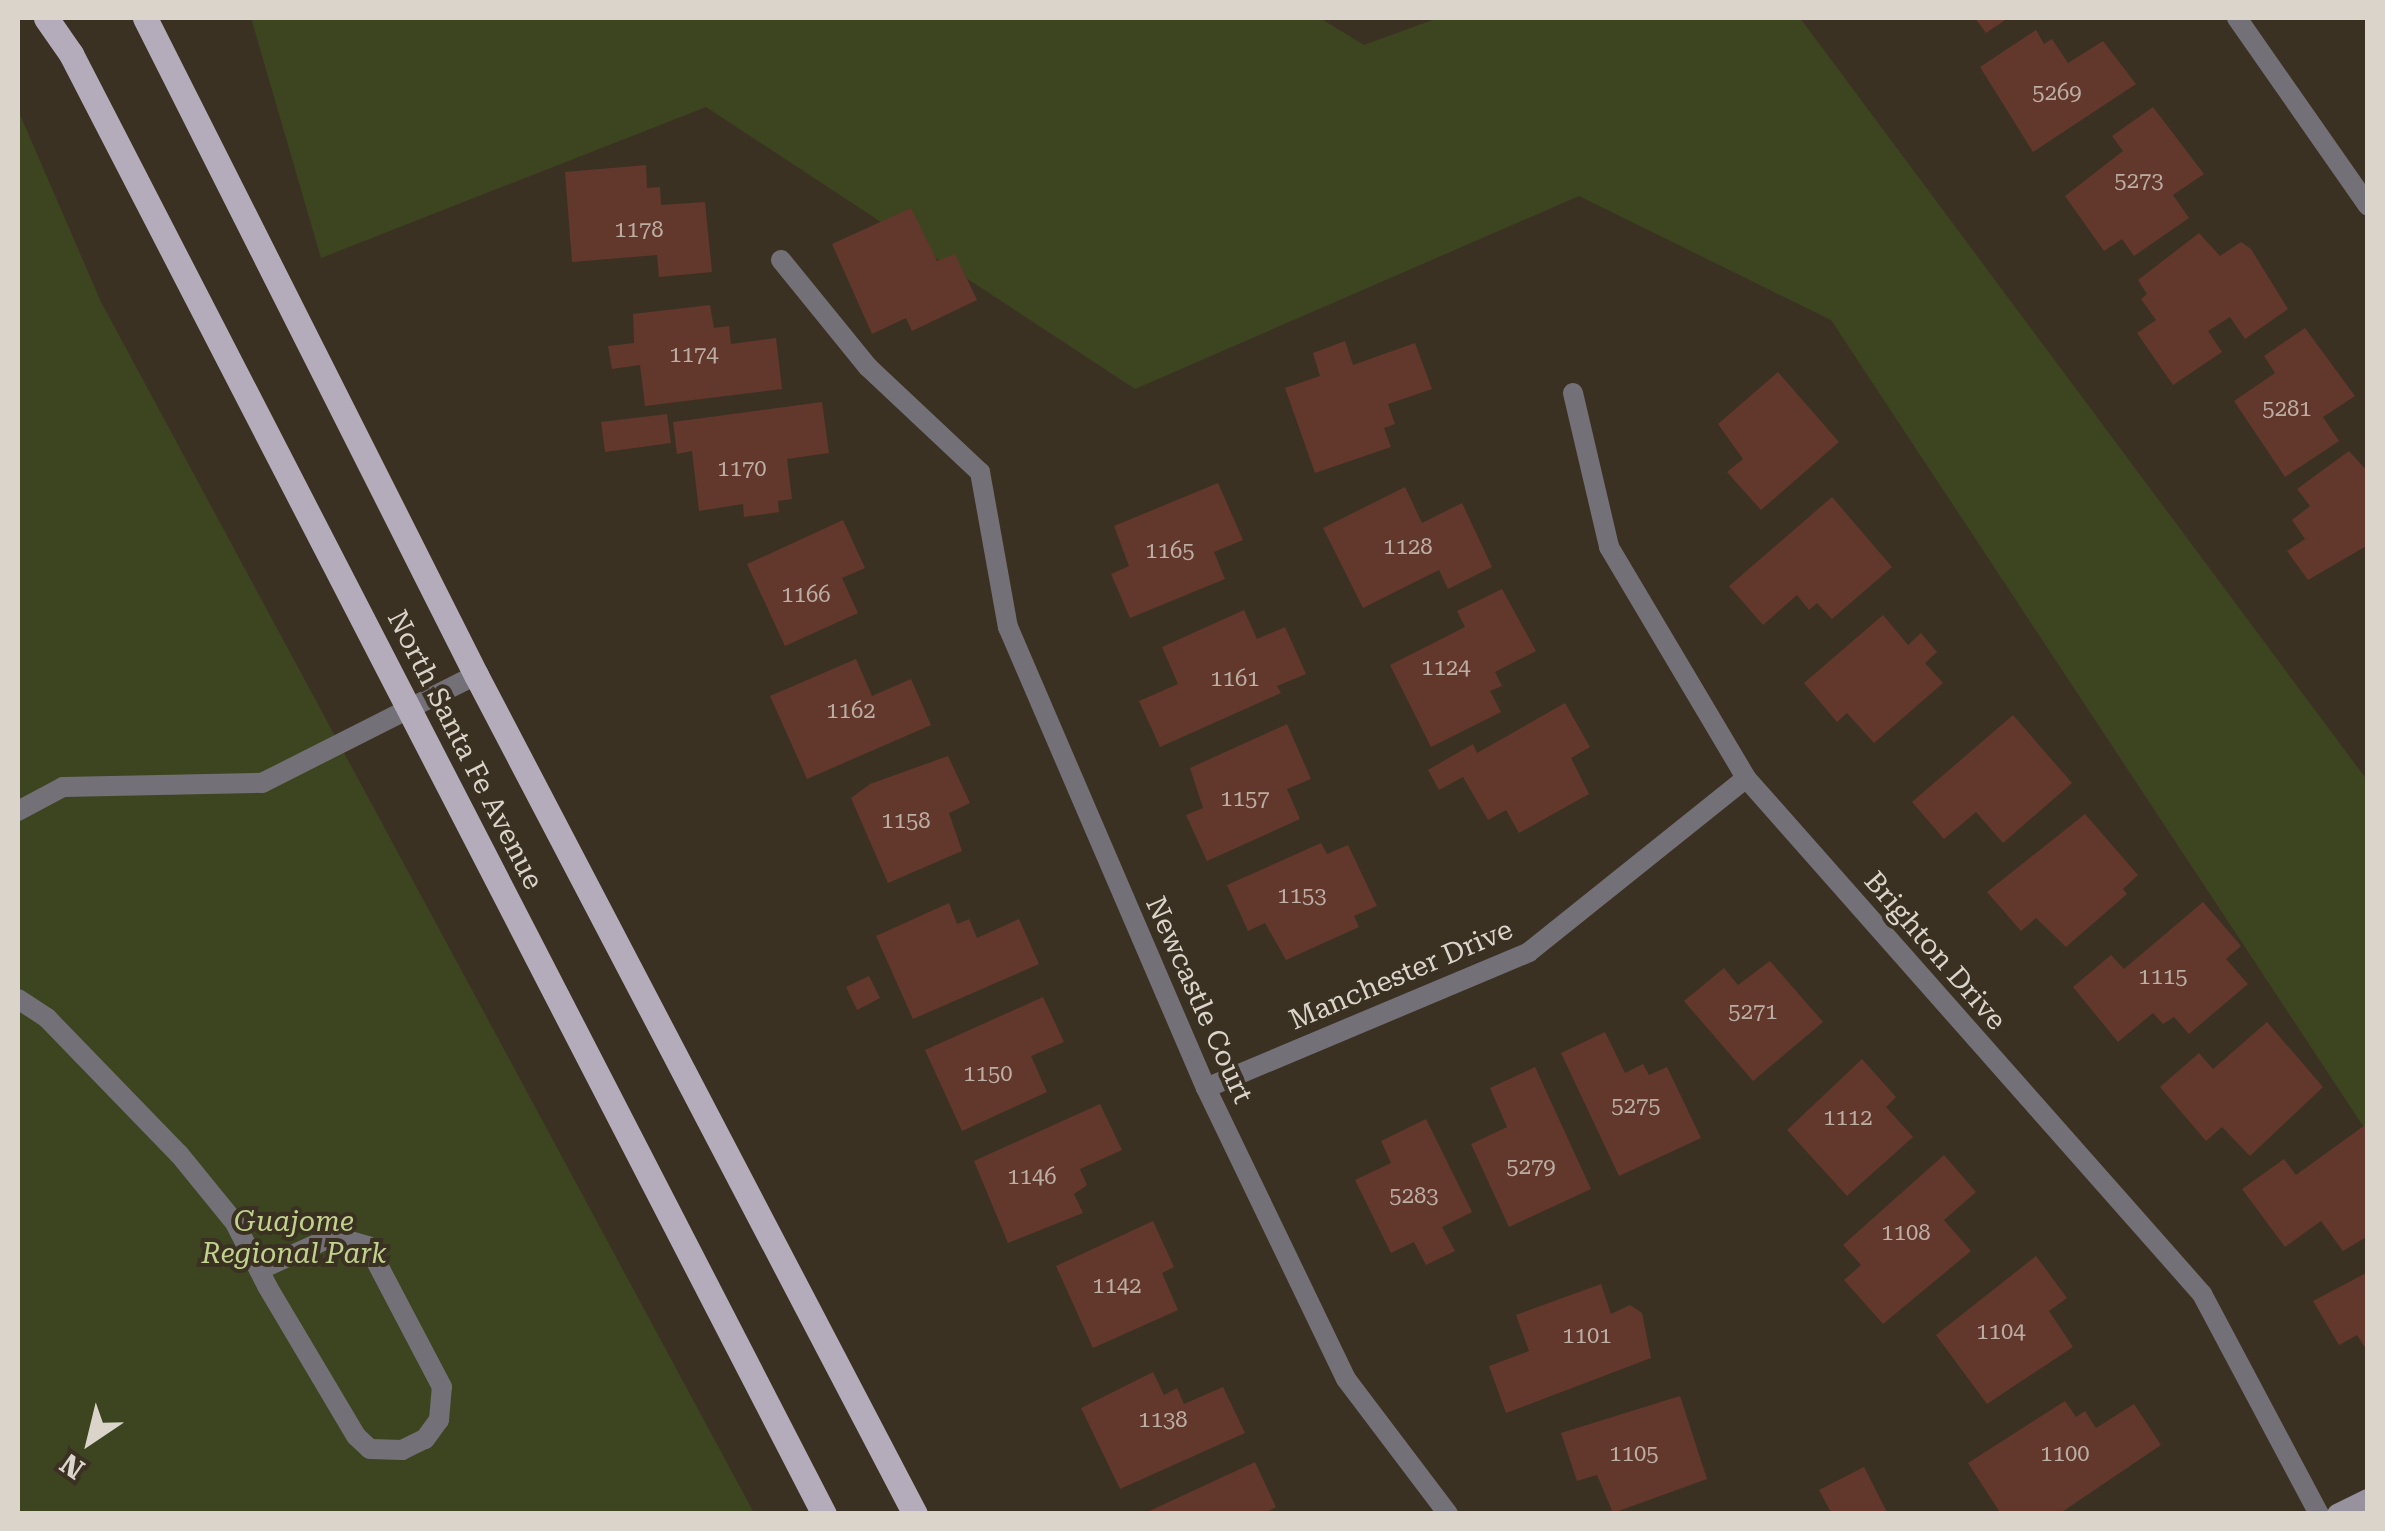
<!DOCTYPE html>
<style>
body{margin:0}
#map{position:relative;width:2385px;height:1531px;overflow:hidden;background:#3b3122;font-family:"Roboto Serif",serif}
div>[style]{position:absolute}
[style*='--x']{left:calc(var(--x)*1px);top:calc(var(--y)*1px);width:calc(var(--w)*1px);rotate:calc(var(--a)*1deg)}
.green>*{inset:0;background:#3c4520}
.building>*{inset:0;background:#62372c}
.service>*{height:20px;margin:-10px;padding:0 10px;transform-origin:10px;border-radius:10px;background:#747077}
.minor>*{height:20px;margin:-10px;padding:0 10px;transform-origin:10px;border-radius:10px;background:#747077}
.secondary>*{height:20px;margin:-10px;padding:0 10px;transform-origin:10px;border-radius:10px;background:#98929e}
.primary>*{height:25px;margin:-12.5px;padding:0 12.5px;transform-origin:12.5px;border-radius:12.5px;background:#b4acbb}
span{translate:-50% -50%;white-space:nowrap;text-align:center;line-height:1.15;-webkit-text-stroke:8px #3b3122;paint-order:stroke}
.number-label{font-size:22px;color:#bcada3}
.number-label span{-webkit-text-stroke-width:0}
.street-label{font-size:28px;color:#dad4cb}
.park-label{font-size:28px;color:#c1d28c;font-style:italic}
.frame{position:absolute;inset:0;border:20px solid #dad4cb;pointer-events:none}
.north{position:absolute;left:40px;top:1391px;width:100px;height:100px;-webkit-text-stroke:8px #3b3122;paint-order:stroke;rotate:215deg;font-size:28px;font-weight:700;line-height:40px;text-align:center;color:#dad4cb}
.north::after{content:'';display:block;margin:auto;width:35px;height:45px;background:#dad4cb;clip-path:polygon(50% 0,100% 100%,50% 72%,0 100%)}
</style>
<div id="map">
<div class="green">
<div style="clip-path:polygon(251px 18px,1320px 18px,1364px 45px,1438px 18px,1800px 18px,2367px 780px,2367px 1132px,1831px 320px,1579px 196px,1135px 389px,706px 107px,321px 258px)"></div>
<div style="clip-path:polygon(18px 110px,101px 302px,754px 1513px,18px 1513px)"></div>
</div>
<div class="building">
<div style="clip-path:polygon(1975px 18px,2008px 18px,1986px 33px)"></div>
<div style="clip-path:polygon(2036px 30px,2044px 44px,2052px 39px,2068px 63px,2103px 41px,2136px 84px,2033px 152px,1980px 67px)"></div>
<div style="clip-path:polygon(2153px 107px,2204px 174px,2173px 195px,2189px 218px,2134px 256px,2122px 239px,2104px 251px,2065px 196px,2123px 151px,2112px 136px)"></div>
<div style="clip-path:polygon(646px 165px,647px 188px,660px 187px,661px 205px,705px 202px,712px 272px,659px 277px,657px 255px,572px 262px,565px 172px)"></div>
<div style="clip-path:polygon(911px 208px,937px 261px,955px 254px,977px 300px,912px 331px,906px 318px,872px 334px,832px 244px)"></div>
<div style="clip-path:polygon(2199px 233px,2220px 256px,2241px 242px,2251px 249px,2288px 309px,2245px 339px,2230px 317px,2208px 331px,2222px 352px,2173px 385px,2137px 333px,2156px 320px,2141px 299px,2147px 294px,2138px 280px)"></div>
<div style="clip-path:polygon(710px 305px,714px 328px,729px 326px,731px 344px,776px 338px,782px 389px,645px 406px,640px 365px,612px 369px,608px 346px,634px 343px,633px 314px)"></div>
<div style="clip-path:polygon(2305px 328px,2355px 396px,2323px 417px,2339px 441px,2285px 477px,2234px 401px,2275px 373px,2264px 356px)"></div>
<div style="clip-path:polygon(1345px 341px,1353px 365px,1415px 343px,1432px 389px,1388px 404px,1395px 424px,1384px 428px,1391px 447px,1315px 473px,1285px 388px,1320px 376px,1313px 353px)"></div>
<div style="clip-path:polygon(1778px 372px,1839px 442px,1761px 510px,1727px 472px,1743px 459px,1718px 424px)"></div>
<div style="clip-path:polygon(822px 402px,829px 453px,787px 459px,792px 499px,778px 501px,779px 512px,744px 517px,743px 504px,699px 511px,692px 451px,677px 454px,673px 422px)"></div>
<div style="clip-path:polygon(667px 414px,671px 443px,605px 452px,601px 422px)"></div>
<div style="clip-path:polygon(2349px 451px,2368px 472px,2368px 545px,2308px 580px,2287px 551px,2305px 539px,2292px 520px,2310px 506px,2297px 489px)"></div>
<div style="clip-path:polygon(1218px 483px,1243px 540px,1214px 552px,1225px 579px,1130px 618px,1111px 574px,1129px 566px,1114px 526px)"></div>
<div style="clip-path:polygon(1405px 487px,1422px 523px,1462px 503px,1492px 567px,1448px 589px,1439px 570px,1363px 608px,1323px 528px)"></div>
<div style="clip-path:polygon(1832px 497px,1892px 567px,1832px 619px,1817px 603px,1809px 610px,1797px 595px,1763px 625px,1729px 586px)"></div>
<div style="clip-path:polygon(843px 520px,865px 568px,842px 578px,858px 613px,785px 646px,747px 564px)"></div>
<div style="clip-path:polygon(1502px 589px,1536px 651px,1495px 672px,1502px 686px,1490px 691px,1501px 712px,1431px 747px,1390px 665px,1465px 627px,1457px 611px)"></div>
<div style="clip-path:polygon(1244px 610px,1257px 639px,1285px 627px,1306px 674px,1277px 686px,1281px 693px,1160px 747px,1139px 701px,1178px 684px,1162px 647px)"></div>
<div style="clip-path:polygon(1883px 615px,1908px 645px,1921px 633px,1937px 652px,1925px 663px,1943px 683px,1874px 743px,1847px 713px,1837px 722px,1804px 683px)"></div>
<div style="clip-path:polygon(856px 659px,872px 696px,911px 679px,931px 725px,807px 779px,770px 696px)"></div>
<div style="clip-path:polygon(1565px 703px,1590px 747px,1571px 758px,1589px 794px,1519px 833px,1506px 810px,1488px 820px,1463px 777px,1439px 790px,1428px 770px,1473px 744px,1477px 753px)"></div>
<div style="clip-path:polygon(2013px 715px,2072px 783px,2003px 843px,1976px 812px,1944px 839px,1912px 802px)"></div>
<div style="clip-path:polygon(1287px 724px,1311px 779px,1287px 789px,1300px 819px,1207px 861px,1186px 815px,1203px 808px,1190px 768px)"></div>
<div style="clip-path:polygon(948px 756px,970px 803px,949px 813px,962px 851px,888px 883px,851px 798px,870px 784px)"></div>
<div style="clip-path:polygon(2085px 814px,2138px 875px,2123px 889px,2127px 894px,2066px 947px,2036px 918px,2021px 931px,1987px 892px)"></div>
<div style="clip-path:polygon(1321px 843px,1327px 854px,1348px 845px,1377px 906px,1354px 916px,1359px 927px,1286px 960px,1265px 923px,1248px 931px,1227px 885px)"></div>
<div style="clip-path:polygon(2203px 902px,2241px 946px,2226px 959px,2248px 984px,2189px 1034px,2174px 1017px,2163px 1024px,2153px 1013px,2118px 1042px,2073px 987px,2111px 955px,2124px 969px)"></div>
<div style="clip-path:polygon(949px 903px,957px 924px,969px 919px,977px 938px,1019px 919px,1039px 964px,913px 1019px,876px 936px)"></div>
<div style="clip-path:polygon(1770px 961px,1823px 1022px,1753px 1081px,1684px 1001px,1724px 968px,1738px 985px)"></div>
<div style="clip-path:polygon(869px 976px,880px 998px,857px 1010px,846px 987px)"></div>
<div style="clip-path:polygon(1043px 997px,1064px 1042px,1031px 1056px,1047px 1092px,962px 1131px,925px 1050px)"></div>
<div style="clip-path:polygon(2267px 1022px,2323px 1087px,2250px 1156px,2222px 1127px,2206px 1141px,2160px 1087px,2199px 1053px,2213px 1069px)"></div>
<div style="clip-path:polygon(1605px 1032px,1625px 1073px,1643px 1064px,1649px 1075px,1667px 1067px,1701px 1138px,1619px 1176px,1561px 1053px)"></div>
<div style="clip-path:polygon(1862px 1059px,1896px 1097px,1886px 1107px,1913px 1137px,1847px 1196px,1787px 1130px)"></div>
<div style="clip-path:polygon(1535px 1067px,1591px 1189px,1509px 1227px,1471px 1144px,1507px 1127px,1490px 1088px)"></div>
<div style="clip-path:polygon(1100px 1104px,1122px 1150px,1080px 1169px,1087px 1185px,1074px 1194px,1083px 1213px,1008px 1243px,974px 1161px)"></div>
<div style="clip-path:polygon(1426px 1119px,1472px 1212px,1442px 1227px,1455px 1251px,1426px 1265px,1414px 1242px,1391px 1253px,1355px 1180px,1391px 1163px,1381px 1141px)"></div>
<div style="clip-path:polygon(2365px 1125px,2368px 1236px,2343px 1251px,2321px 1221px,2285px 1247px,2242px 1189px,2284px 1159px,2296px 1175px)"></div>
<div style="clip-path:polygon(1944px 1155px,1976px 1192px,1944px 1220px,1971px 1251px,1883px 1324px,1844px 1280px,1861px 1265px,1843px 1245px)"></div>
<div style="clip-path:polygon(1153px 1221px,1174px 1267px,1162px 1273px,1178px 1310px,1093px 1348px,1056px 1266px)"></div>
<div style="clip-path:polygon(2036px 1256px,2067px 1298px,2049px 1311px,2073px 1347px,1987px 1404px,1936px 1335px)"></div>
<div style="clip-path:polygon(2368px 1272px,2368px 1352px,2357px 1335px,2339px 1345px,2313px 1301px)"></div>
<div style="clip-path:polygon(1601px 1284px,1611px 1314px,1630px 1305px,1642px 1313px,1651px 1358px,1506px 1413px,1489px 1366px,1529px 1351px,1516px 1315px)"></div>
<div style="clip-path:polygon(1153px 1372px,1164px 1395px,1177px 1388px,1184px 1404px,1223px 1387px,1245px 1433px,1120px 1489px,1081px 1408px)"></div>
<div style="clip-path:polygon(1680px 1396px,1707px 1479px,1613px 1513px,1597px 1475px,1577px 1481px,1561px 1433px)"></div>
<div style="clip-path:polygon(2065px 1401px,2076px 1417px,2085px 1411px,2096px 1428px,2134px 1404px,2161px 1445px,2059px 1514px,2001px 1514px,1968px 1463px)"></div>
<div style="clip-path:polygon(1255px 1462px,1276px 1507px,1263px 1514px,1143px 1514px)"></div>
<div style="clip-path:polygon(1864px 1467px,1888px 1514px,1832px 1514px,1819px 1490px)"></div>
</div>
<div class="service">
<div style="--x:781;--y:260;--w:138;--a:50.9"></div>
<div style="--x:868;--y:367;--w:154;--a:43.2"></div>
<div style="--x:18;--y:811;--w:51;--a:-28.1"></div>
<div style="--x:63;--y:787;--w:199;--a:-1.2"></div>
<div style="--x:262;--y:783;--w:240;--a:-26.8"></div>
<div style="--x:18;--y:999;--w:35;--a:33"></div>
<div style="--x:47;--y:1018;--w:190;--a:45.9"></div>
<div style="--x:179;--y:1154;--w:89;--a:50.9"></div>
<div style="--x:235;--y:1223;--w:53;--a:62.9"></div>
<div style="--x:259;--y:1270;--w:18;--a:63"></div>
<div style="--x:267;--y:1286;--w:174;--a:59.3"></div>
<div style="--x:356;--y:1436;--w:19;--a:43"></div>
<div style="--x:370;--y:1449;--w:32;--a:2"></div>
<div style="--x:402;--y:1450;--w:25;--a:-26"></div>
<div style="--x:425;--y:1439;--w:24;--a:-54"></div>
<div style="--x:439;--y:1420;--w:33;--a:-85"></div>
<div style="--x:442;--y:1387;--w:159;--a:-117.7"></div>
<div style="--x:368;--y:1246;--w:35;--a:-164"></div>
<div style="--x:334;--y:1236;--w:82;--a:155.6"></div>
</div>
<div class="minor">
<div style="--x:2237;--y:18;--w:229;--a:55.1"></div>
<div style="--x:1573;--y:393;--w:158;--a:76.8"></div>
<div style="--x:1609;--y:547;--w:269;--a:59.3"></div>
<div style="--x:1746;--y:778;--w:689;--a:48.53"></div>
<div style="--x:2202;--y:1294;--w:249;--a:62"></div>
<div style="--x:980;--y:472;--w:158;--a:79.8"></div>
<div style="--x:1008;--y:627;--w:502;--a:66.76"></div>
<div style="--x:1206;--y:1088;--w:323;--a:64.3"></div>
<div style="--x:1346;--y:1379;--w:169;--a:52.9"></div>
<div style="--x:1206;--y:1088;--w:350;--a:-22.8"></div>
<div style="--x:1529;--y:952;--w:278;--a:-38.7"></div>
</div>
<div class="secondary">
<div style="--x:2337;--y:1514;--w:34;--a:-26"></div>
</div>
<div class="primary">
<div style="--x:46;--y:18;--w:44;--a:55.2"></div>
<div style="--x:71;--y:54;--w:1643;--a:62.72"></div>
<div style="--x:145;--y:18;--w:736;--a:63.26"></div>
<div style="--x:476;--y:675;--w:947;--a:62.38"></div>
</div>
<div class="number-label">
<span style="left:2057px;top:93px">5269</span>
<span style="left:2139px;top:181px">5273</span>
<span style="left:639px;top:230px">1178</span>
<span style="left:694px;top:355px">1174</span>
<span style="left:2287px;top:409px">5281</span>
<span style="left:742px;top:469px">1170</span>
<span style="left:1408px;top:547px">1128</span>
<span style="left:1170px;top:551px">1165</span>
<span style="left:806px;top:595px">1166</span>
<span style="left:1446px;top:668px">1124</span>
<span style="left:1235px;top:679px">1161</span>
<span style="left:851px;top:711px">1162</span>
<span style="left:1245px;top:799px">1157</span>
<span style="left:906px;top:821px">1158</span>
<span style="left:1302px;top:896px">1153</span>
<span style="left:2163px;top:977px">1115</span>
<span style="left:1753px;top:1012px">5271</span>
<span style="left:988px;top:1074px">1150</span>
<span style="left:1636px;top:1106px">5275</span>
<span style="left:1848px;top:1118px">1112</span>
<span style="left:1531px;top:1167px">5279</span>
<span style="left:1032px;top:1177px">1146</span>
<span style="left:1414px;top:1196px">5283</span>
<span style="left:1906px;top:1233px">1108</span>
<span style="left:1117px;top:1286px">1142</span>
<span style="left:2001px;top:1332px">1104</span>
<span style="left:1587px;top:1336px">1101</span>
<span style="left:1163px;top:1420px">1138</span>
<span style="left:1634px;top:1454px">1105</span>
<span style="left:2065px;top:1454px">1100</span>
</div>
<div class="street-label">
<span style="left:465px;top:750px;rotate:63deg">North Santa Fe Avenue</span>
<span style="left:1935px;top:951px;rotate:49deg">Brighton Drive</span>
<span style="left:1401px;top:975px;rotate:-23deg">Manchester Drive</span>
<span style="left:1199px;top:1000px;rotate:66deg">Newcastle Court</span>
</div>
<div class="park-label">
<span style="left:294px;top:1238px">Guajome<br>Regional Park</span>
</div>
<div class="frame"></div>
<div class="north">N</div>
</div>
